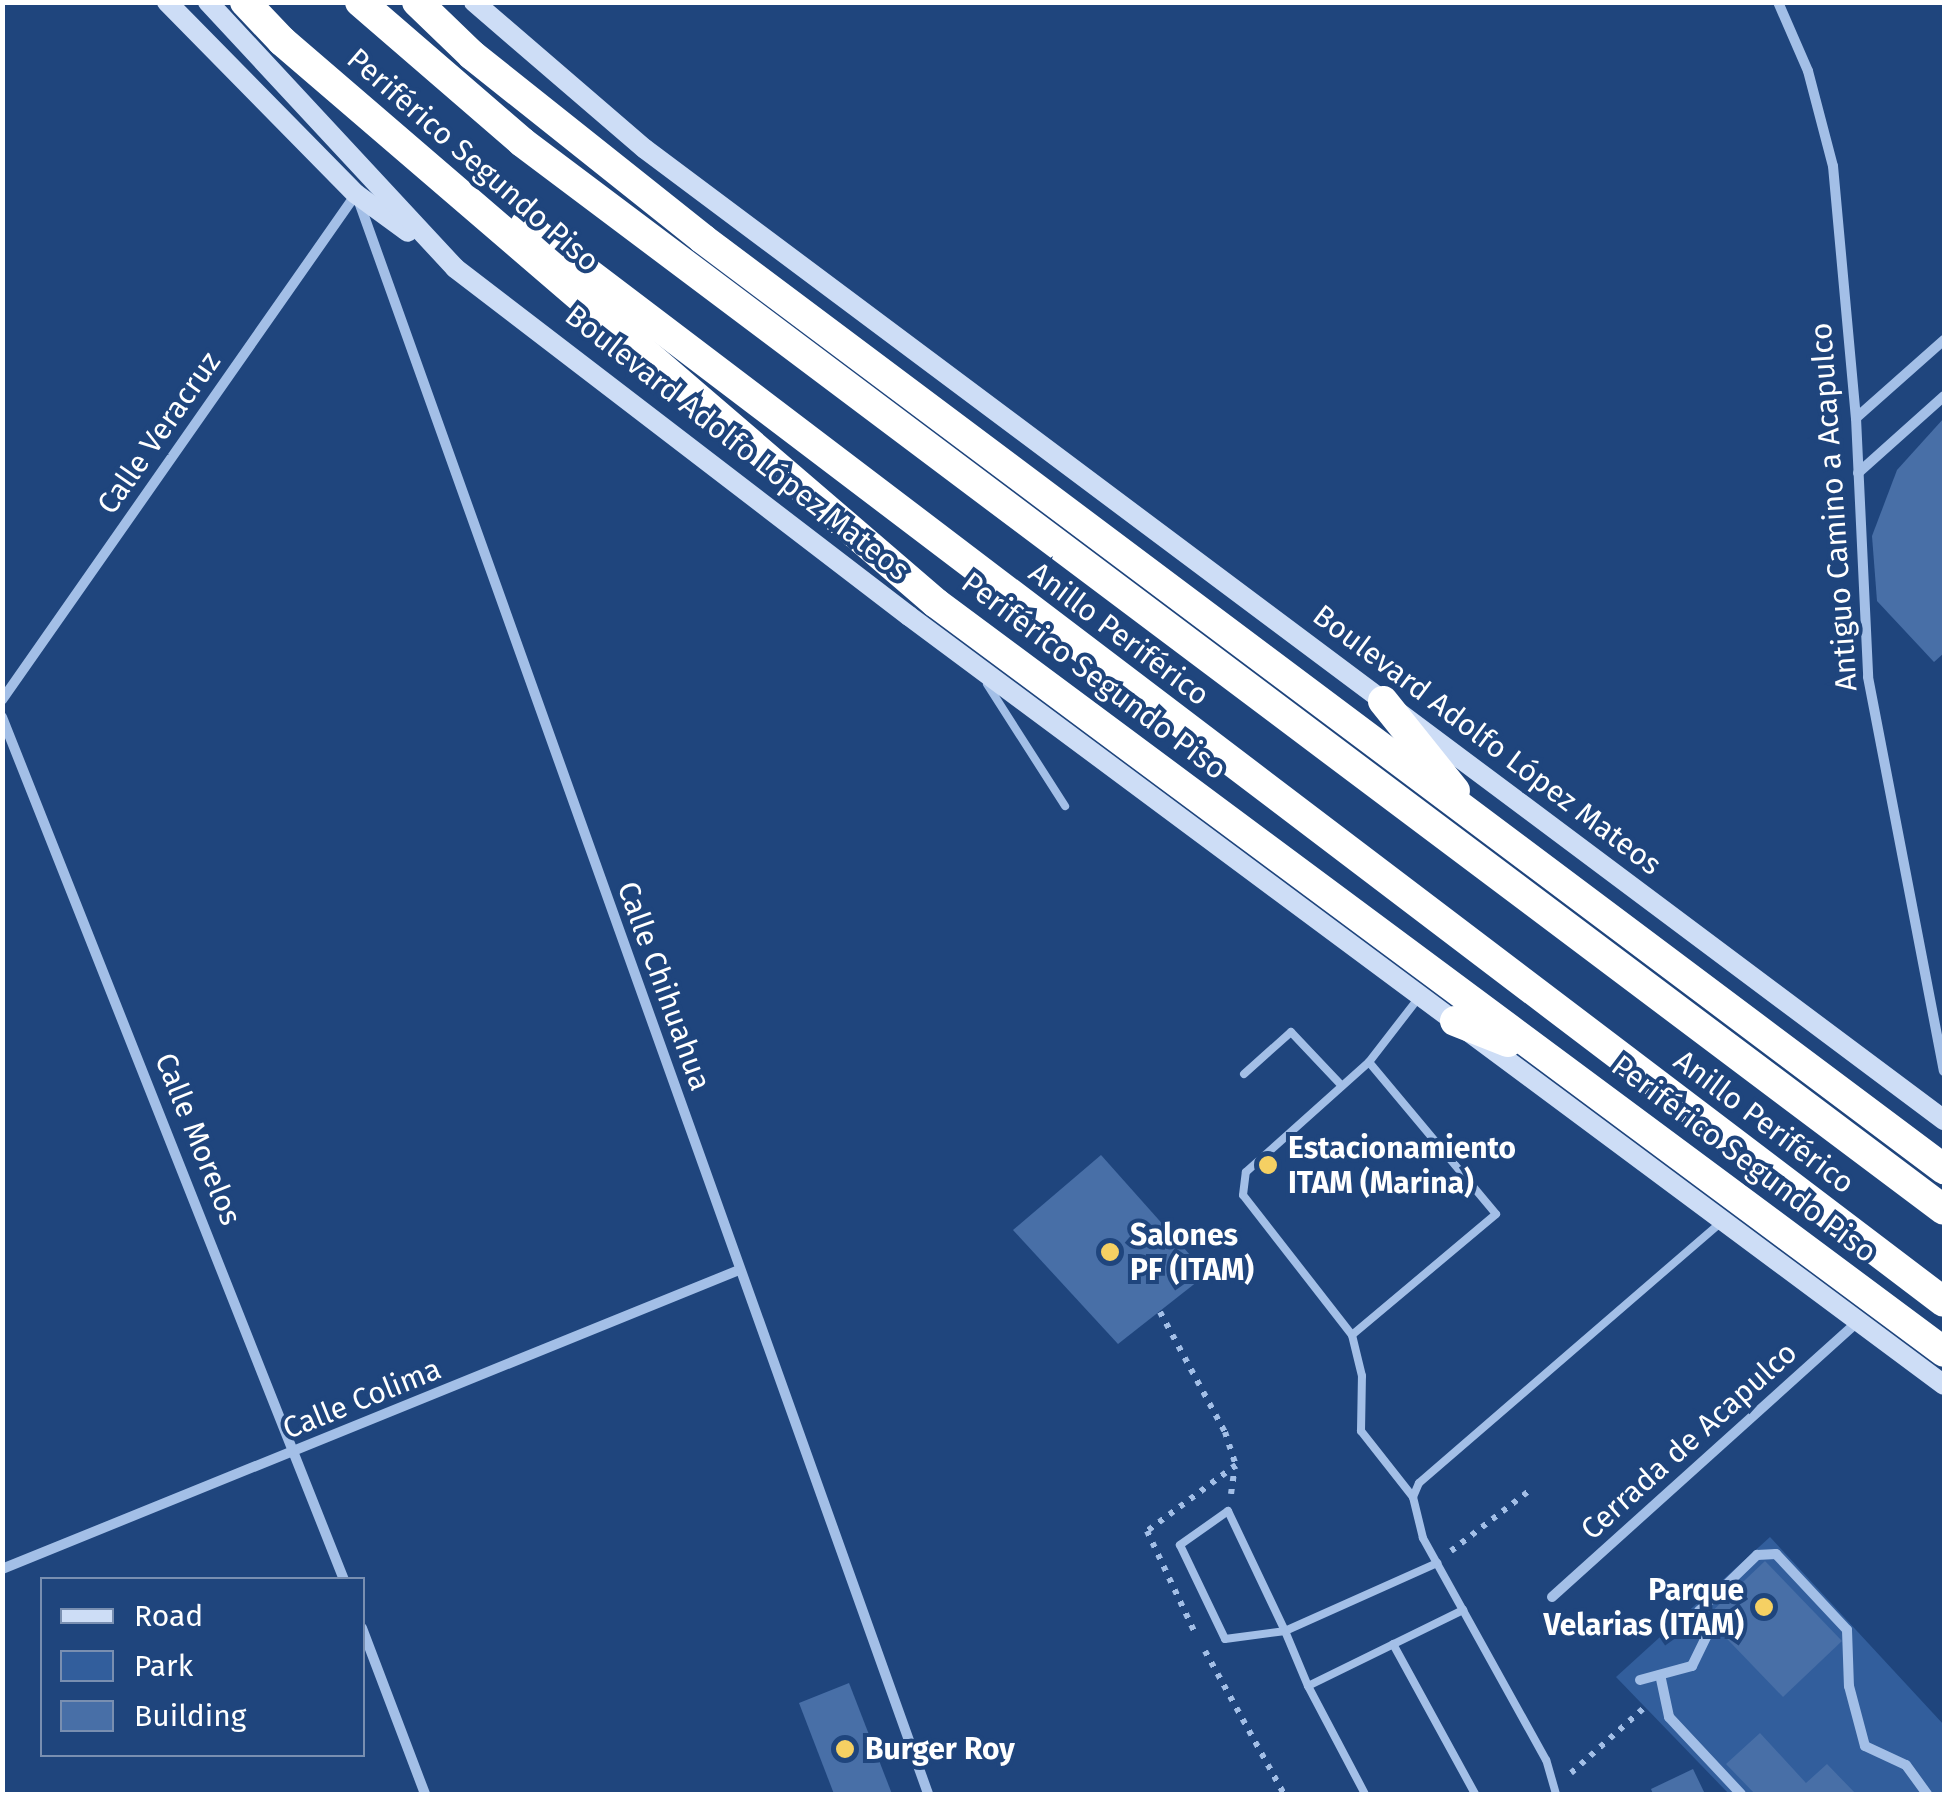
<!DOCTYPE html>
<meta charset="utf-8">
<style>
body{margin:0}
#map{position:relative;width:1947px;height:1797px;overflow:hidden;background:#1f457d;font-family:"Fira Sans",sans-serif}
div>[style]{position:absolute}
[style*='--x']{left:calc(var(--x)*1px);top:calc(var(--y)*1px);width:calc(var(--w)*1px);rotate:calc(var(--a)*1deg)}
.green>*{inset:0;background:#325e9c}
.building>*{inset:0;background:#486fa7}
.path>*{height:6px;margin-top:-3px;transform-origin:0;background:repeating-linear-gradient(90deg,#a3bfe7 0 5px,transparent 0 13px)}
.lane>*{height:8px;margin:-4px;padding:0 4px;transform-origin:4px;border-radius:4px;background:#a3bfe7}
.street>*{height:10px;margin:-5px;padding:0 5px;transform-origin:5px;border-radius:5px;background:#a3bfe7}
.secondary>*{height:20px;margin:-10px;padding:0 10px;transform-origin:10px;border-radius:10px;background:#cdddf6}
.highway>*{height:30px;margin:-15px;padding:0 15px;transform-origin:15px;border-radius:15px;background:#fff}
.dots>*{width:28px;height:28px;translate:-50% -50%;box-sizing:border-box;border:5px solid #1f457d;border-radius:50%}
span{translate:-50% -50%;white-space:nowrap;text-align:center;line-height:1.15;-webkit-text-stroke:8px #1f457d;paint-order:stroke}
.street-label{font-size:30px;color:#fff}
.poi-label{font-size:30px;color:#fff;font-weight:700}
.left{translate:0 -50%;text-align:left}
.right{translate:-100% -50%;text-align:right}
.frame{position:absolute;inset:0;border:5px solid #fff;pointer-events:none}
.legend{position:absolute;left:40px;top:1577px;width:325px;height:180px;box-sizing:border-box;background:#1f457d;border:2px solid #798fb1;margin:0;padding:12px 18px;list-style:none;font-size:30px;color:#fff}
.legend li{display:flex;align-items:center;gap:20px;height:50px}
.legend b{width:50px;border:2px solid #798fb1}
</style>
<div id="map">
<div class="green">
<div style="clip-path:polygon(1770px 1537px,1944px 1725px,1944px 1794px,1729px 1794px,1616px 1677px)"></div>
</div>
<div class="building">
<div style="clip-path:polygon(1944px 418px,1944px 653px,1934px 662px,1877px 601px,1872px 536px,1897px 470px)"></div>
<div style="clip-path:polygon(1101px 1155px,1207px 1274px,1118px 1344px,1013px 1230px)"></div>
<div style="clip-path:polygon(1765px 1561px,1842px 1641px,1783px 1697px,1706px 1617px)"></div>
<div style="clip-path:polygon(849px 1683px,892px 1794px,834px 1794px,799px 1703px)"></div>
<div style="clip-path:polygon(1760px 1733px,1806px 1783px,1827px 1764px,1856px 1794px,1755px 1794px,1726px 1764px)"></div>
<div style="clip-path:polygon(1693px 1769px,1705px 1794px,1653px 1794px,1651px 1789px)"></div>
</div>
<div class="path">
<div style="--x:1160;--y:1312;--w:136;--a:61.6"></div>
<div style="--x:1225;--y:1432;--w:35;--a:72"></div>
<div style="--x:1236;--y:1465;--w:111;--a:143.4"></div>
<div style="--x:1147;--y:1531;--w:110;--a:64.8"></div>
<div style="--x:1231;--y:1494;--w:27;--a:-82"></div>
<div style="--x:1451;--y:1551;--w:98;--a:-37.6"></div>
<div style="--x:1205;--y:1651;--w:163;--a:61.1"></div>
<div style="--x:1571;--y:1773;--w:98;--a:-41.7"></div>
</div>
<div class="lane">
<div style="--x:987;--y:684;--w:145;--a:57.4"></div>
<div style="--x:1244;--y:1074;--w:63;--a:-41.8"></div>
<div style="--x:1291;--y:1032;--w:74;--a:46.6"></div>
<div style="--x:1352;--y:1335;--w:188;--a:-40"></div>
<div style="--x:1496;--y:1214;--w:198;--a:-129.9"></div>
<div style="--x:1413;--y:1497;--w:84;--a:-128.2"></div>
<div style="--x:1361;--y:1431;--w:55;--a:-89"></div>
<div style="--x:1362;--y:1376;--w:42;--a:-103.7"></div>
<div style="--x:1352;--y:1335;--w:177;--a:-127.9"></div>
<div style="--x:1243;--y:1195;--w:23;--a:-83"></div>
<div style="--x:1246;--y:1172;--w:165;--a:-41.8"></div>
<div style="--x:1369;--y:1062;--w:83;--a:-52.3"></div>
<div style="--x:1393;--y:1644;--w:171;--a:61.3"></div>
<div style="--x:1308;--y:1686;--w:173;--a:-26.1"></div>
<div style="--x:1365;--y:1794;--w:122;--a:-117.8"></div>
<div style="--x:1308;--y:1686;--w:60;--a:-112.7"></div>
<div style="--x:1285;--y:1631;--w:133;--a:-115.4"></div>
<div style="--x:1228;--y:1511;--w:59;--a:144.7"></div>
<div style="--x:1180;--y:1545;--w:104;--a:64.4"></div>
<div style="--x:1225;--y:1639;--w:61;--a:-7.6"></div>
<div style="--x:1285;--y:1631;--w:167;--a:-24.1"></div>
<div style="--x:1556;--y:1794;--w:35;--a:-106"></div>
<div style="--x:1546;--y:1760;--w:254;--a:-119"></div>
<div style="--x:1423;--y:1538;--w:42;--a:-103.7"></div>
<div style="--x:1413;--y:1497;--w:15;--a:-67"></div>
<div style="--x:1419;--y:1483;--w:398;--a:-40.8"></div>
</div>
<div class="street">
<div style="--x:1778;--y:2;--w:75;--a:66.5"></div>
<div style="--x:1808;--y:71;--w:98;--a:75.3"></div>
<div style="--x:1833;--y:166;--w:253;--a:84.8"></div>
<div style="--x:1856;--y:418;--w:259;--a:87.3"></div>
<div style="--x:1868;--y:677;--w:401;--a:79.1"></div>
<div style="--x:358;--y:199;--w:1694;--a:70.33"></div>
<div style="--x:1856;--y:418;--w:118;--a:-41.6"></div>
<div style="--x:1858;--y:473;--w:115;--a:-41.8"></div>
<div style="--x:2;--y:700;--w:618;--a:-55.02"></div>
<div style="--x:2;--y:717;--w:928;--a:68.38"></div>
<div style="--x:2;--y:1569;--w:795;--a:-22.08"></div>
<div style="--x:1552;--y:1597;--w:413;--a:-42"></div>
<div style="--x:362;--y:1628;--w:178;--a:69.2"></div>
<div style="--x:1661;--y:1679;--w:39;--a:78"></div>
<div style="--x:1669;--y:1717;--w:105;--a:46.9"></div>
<div style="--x:1640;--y:1680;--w:54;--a:-15.1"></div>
<div style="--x:1692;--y:1666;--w:46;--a:-64"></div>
<div style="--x:1712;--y:1625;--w:19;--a:-133"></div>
<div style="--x:1699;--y:1611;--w:81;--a:-44"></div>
<div style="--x:1757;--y:1555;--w:19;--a:-3"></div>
<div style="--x:1776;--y:1554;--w:104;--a:46.9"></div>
<div style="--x:1847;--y:1630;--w:56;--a:88"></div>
<div style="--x:1849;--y:1686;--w:62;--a:75.1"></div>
<div style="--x:1865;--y:1746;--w:45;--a:24.9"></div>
<div style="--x:1906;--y:1765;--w:36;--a:54"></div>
</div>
<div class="secondary">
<div style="--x:167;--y:2;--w:269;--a:45.5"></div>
<div style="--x:356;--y:194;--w:64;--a:36.2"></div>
<div style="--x:208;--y:2;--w:363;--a:47.1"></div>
<div style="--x:455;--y:268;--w:572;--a:37.47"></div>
<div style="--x:909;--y:616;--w:1289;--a:36.61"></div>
<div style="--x:474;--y:2;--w:225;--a:40.7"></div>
<div style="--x:645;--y:149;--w:1622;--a:36.78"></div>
</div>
<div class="highway">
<div style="--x:245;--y:2;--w:54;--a:46.5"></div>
<div style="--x:282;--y:41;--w:862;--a:40.67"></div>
<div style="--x:936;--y:603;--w:1256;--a:36.61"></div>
<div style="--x:360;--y:2;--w:214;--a:40.8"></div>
<div style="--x:522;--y:142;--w:1778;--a:36.91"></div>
<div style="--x:417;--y:2;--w:76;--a:43.9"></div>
<div style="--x:472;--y:55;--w:295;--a:38.5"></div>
<div style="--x:703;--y:239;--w:1551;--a:36.85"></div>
<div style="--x:525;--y:225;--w:1781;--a:37.2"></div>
<div style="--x:1383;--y:701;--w:115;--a:51.3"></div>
<div style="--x:1455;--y:1021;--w:57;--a:21.6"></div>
</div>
<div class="dots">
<div style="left:1268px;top:1165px;background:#f5d063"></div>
<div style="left:1110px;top:1252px;background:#f5d063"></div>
<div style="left:1764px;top:1607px;background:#f5d063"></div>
<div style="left:845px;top:1749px;background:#f5d063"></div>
</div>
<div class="street-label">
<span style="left:473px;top:160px;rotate:41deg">Periférico Segundo Piso</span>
<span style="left:159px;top:433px;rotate:-55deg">Calle Veracruz</span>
<span style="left:737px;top:443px;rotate:38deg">Boulevard Adolfo López Mateos</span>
<span style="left:1834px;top:507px;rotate:-94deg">Antiguo Camino a Acapulco</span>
<span style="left:1119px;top:634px;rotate:37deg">Anillo Periférico</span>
<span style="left:1094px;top:676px;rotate:37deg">Periférico Segundo Piso</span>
<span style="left:1487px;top:740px;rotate:37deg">Boulevard Adolfo López Mateos</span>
<span style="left:664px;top:986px;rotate:70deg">Calle Chihuahua</span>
<span style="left:1764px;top:1122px;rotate:37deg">Anillo Periférico</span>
<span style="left:198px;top:1139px;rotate:68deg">Calle Morelos</span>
<span style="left:1744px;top:1159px;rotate:37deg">Periférico Segundo Piso</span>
<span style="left:362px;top:1399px;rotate:-22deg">Calle Colima</span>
<span style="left:1689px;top:1441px;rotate:-42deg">Cerrada de Acapulco</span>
</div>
<div class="poi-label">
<span class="left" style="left:1288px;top:1165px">Estacionamiento<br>ITAM (Marina)</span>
<span class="left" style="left:1130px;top:1252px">Salones<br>PF (ITAM)</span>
<span class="right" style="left:1744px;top:1607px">Parque<br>Velarias (ITAM)</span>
<span class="left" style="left:865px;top:1749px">Burger Roy</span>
</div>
<div class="frame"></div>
<ul class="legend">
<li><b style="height:12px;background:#cdddf6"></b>Road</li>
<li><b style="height:28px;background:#325e9c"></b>Park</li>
<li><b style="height:28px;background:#486fa7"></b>Building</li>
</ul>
</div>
